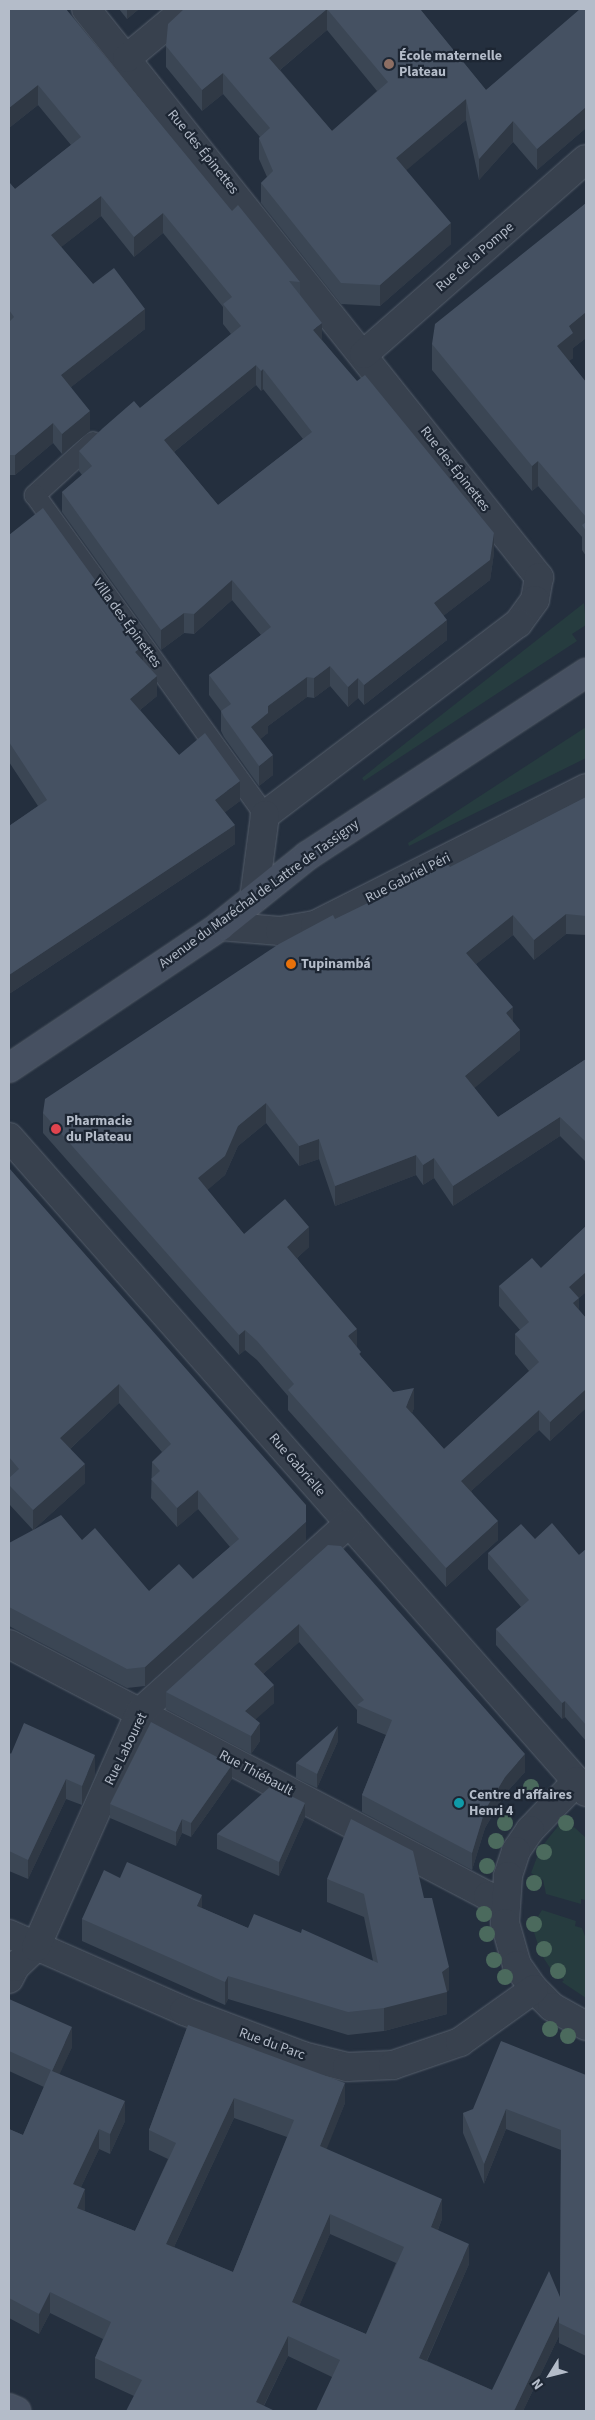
<!DOCTYPE html>
<meta charset="utf-8">
<style>
body{margin:0}
#map{position:relative;width:595px;height:2420px;overflow:hidden;background:#242f3e;font-family:"Source Sans 3",sans-serif}
div>[style]{position:absolute}
[style*='--x']{left:calc(var(--x)*1px);top:calc(var(--y)*1px);width:calc(var(--w)*1px);rotate:calc(var(--a)*1deg)}
.green>*{inset:0;background:#263c3f}
.roads{filter:drop-shadow(0 0 1px #565f6c) drop-shadow(0 0 1px #565f6c)}
.service>*{height:20px;margin:-10px;padding:0 10px;transform-origin:10px;border-radius:10px;background:#38414e}
.minor>*{height:28px;margin:-14px;padding:0 14px;transform-origin:14px;border-radius:14px;background:#38414e}
.secondary>*{height:28px;margin:-14px;padding:0 14px;transform-origin:14px;border-radius:14px;background:#465061}
.trees>*{width:16px;height:16px;margin:-8px;border-radius:50%;background:#4b6a5d}
.wall>*{inset:0;background:#3b4654}
.shaded-wall>*{inset:0;background:#303945}
.building>*{inset:0;background:#455162}
.dots>*{width:14px;height:14px;translate:-50% -50%;box-sizing:border-box;border:2px solid #1d2633;border-radius:50%}
span{translate:-50% -50%;white-space:nowrap;text-align:center;line-height:1.15;-webkit-text-stroke:4.5px #1d2633;paint-order:stroke}
.poi-label{font-size:14px;color:#b4bcc9;font-weight:700}
.left{translate:0 -50%;text-align:left}
.street-label{font-size:14px;color:#b4bcc9}
.frame{position:absolute;inset:0;border:10px solid #b4bcc9;pointer-events:none}
.north{position:absolute;left:525px;top:2350px;width:50px;height:50px;-webkit-text-stroke:4px #1d2633;paint-order:stroke;rotate:234deg;font-size:14px;font-weight:700;line-height:20px;text-align:center;color:#b4bcc9}
.north::after{content:'';display:block;margin:auto;width:18px;height:22px;background:#b4bcc9;clip-path:polygon(50% 0,100% 100%,50% 72%,0 100%)}
</style>
<div id="map">
<div class="green">
<div style="clip-path:polygon(584px 603px,586px 625px,572px 634px,577px 641px,364px 781px,362px 778px,393px 753px)"></div>
<div style="clip-path:polygon(586px 727px,586px 758px,409px 846px,408px 843px)"></div>
<div style="clip-path:polygon(558px 1826px,566px 1831px,574px 1827px,586px 1838px,586px 1900px,581px 1899px,581px 1904px,546px 1894px,543px 1880px,531px 1873px,540px 1849px)"></div>
<div style="clip-path:polygon(542px 1910px,576px 1921px,575px 1926px,582px 1928px,586px 1939px,586px 1998px,562px 1982px,564px 1980px,554px 1974px,541px 1954px,530px 1920px,537px 1918px)"></div>
</div>
<div class="roads">
<div class="service">
<div style="--x:93;--y:442;--w:79;--a:137.6"></div>
<div style="--x:35;--y:495;--w:394;--a:54.3"></div>
</div>
<div class="minor">
<div style="--x:86;--y:9;--w:727;--a:51.43"></div>
<div style="--x:539;--y:577;--w:23;--a:100"></div>
<div style="--x:535;--y:600;--w:29;--a:126"></div>
<div style="--x:518;--y:623;--w:318;--a:142.8"></div>
<div style="--x:265;--y:815;--w:84;--a:97.5"></div>
<div style="--x:127;--y:58;--w:77;--a:-39.7"></div>
<div style="--x:364;--y:354;--w:295;--a:-41.3"></div>
<div style="--x:220;--y:926;--w:60;--a:4.8"></div>
<div style="--x:280;--y:931;--w:36;--a:-10"></div>
<div style="--x:315;--y:925;--w:304;--a:-26.8"></div>
<div style="--x:9;--y:1137;--w:873;--a:48.62"></div>
<div style="--x:9;--y:1644;--w:541;--a:27.75"></div>
<div style="--x:488;--y:1896;--w:16;--a:14"></div>
<div style="--x:577;--y:1781;--w:68;--a:133.8"></div>
<div style="--x:530;--y:1830;--w:25;--a:124"></div>
<div style="--x:516;--y:1851;--w:26;--a:108"></div>
<div style="--x:508;--y:1876;--w:47;--a:93.7"></div>
<div style="--x:505;--y:1923;--w:44;--a:74.1"></div>
<div style="--x:517;--y:1965;--w:29;--a:55"></div>
<div style="--x:534;--y:1989;--w:25;--a:45"></div>
<div style="--x:552;--y:2007;--w:39;--a:29"></div>
<div style="--x:9;--y:1934;--w:191;--a:23.7"></div>
<div style="--x:184;--y:2011;--w:127;--a:20.7"></div>
<div style="--x:303;--y:2056;--w:45;--a:14"></div>
<div style="--x:347;--y:2067;--w:46;--a:-2.5"></div>
<div style="--x:393;--y:2065;--w:71;--a:-18.9"></div>
<div style="--x:460;--y:2042;--w:91;--a:-35.6"></div>
<div style="--x:9;--y:1979;--w:13;--a:-63"></div>
<div style="--x:15;--y:1967;--w:29;--a:-44"></div>
<div style="--x:36;--y:1947;--w:257;--a:-66.1"></div>
<div style="--x:140;--y:1712;--w:282;--a:-42.1"></div>
</div>
<div class="secondary">
<div style="--x:9;--y:1068;--w:254;--a:-33.9"></div>
<div style="--x:220;--y:926;--w:112;--a:-38.8"></div>
<div style="--x:307;--y:856;--w:334;--a:-33.3"></div>
<div style="--x:9;--y:2408;--w:8;--a:23"></div>
</div>
</div>
<div class="trees">
<div style="left:531px;top:1787px"></div>
<div style="left:505px;top:1823px"></div>
<div style="left:566px;top:1823px"></div>
<div style="left:496px;top:1841px"></div>
<div style="left:544px;top:1852px"></div>
<div style="left:487px;top:1866px"></div>
<div style="left:534px;top:1883px"></div>
<div style="left:484px;top:1914px"></div>
<div style="left:534px;top:1924px"></div>
<div style="left:487px;top:1934px"></div>
<div style="left:544px;top:1949px"></div>
<div style="left:494px;top:1960px"></div>
<div style="left:558px;top:1971px"></div>
<div style="left:505px;top:1977px"></div>
<div style="left:550px;top:2029px"></div>
<div style="left:568px;top:2036px"></div>
</div>
<div class="wall">
<div style="clip-path:polygon(evenodd,9px 9px,232px 211px,300px 282px,300px 295px,322px 340px,494px 553px,490px 580px,443px 616px,447px 640px,364px 705px,358px 698px,348px 707px,330px 686px,314px 698px,307px 697px,268px 726px,268px 733px,260px 739px,273px 775px,259px 786px,224px 737px,221px 731px,221px 711px,209px 695px,209px 675px,261px 635px,232px 600px,194px 634px,184px 633px,161px 650px,62px 512px,62px 492px,82px 475px,79px 471px,79px 451px,140px 408px,231px 334px,223px 324px,223px 307px,163px 233px,134px 257px,101px 216px,61px 247px,93px 284px,145px 329px,71px 387px,90px 431px,62px 454px,53px 443px,15px 475px,9px 475px,9px 182px,15px 189px,71px 145px,38px 105px,9px 128px,9px 9px,256px 385px,261px 391px,263px 389px,303px 439px,218px 505px,174px 452px,256px 385px)"></div>
<div style="clip-path:polygon(119px 9px,139px 9px,127px 19px)"></div>
<div style="clip-path:polygon(evenodd,184px 9px,420px 9px,486px 90px,586px 9px,586px 128px,537px 170px,513px 142px,479px 180px,466px 120px,406px 170px,451px 244px,380px 306px,341px 304px,261px 203px,261px 183px,267px 177px,259px 159px,259px 138px,260px 137px,223px 94px,202px 111px,166px 67px,166px 46px,184px 9px,327px 30px,377px 91px,332px 131px,280px 70px,327px 30px)"></div>
<div style="clip-path:polygon(586px 203px,586px 338px,573px 348px,573px 358px,569px 361px,586px 382px,586px 556px,582px 550px,582px 537px,538px 486px,532px 491px,432px 370px,432px 344px)"></div>
<div style="clip-path:polygon(9px 535px,143px 660px,157px 696px,140px 710px,179px 755px,240px 801px,225px 812px,235px 844px,9px 994px,9px 826px,38px 806px,9px 762px)"></div>
<div style="clip-path:polygon(586px 797px,586px 935px,566px 934px,534px 960px,513px 935px,476px 964px,513px 1022px,520px 1050px,474px 1088px,498px 1117px,586px 1059px,586px 1162px,560px 1136px,453px 1206px,434px 1178px,423px 1185px,416px 1175px,335px 1206px,319px 1159px,299px 1166px,266px 1123px,238px 1146px,225px 1175px,207px 1190px,244px 1234px,309px 1247px,297px 1258px,357px 1347px,361px 1357px,393px 1392px,414px 1408px,412px 1413px,444px 1449px,529px 1371px,515px 1354px,515px 1334px,520px 1330px,499px 1306px,499px 1286px,541px 1268px,586px 1226px,586px 1292px,579px 1298px,579px 1310px,586px 1318px,586px 1408px,550px 1441px,539px 1430px,471px 1491px,498px 1540px,446px 1587px,288px 1410px,288px 1396px,257px 1360px,245px 1350px,239px 1355px,43px 1133px,43px 1113px,335px 919px,450px 867px)"></div>
<div style="clip-path:polygon(9px 1168px,306px 1541px,145px 1686px,127px 1688px,9px 1626px,9px 1543px,82px 1540px,149px 1591px,193px 1579px,230px 1547px,198px 1509px,177px 1527px,151px 1498px,152px 1462px,162px 1452px,119px 1403px,70px 1449px,85px 1483px,33px 1530px,9px 1504px,9px 1478px,10px 1477px,9px 1476px)"></div>
<div style="clip-path:polygon(535px 1539px,579px 1555px,586px 1549px,586px 1741px,565px 1717px,562px 1719px,496px 1645px,496px 1629px,521px 1607px,488px 1569px,488px 1553px)"></div>
<div style="clip-path:polygon(328px 1545px,525px 1772px,505px 1794px,485px 1828px,472px 1870px,362px 1812px,362px 1795px,386px 1735px,357px 1723px,357px 1710px,299px 1642px,263px 1674px,274px 1703px,255px 1719px,260px 1741px,251px 1754px,166px 1709px,166px 1692px)"></div>
<div style="clip-path:polygon(338px 1741px,317px 1788px,296px 1778px,296px 1763px)"></div>
<div style="clip-path:polygon(9px 1753px,95px 1775px,82px 1805px,66px 1799px,28px 1879px,9px 1871px)"></div>
<div style="clip-path:polygon(232px 1779px,191px 1837px,182px 1833px,176px 1846px,110px 1818px,110px 1804px)"></div>
<div style="clip-path:polygon(305px 1817px,279px 1876px,217px 1849px,217px 1834px)"></div>
<div style="clip-path:polygon(120px 1878px,202px 1908px,248px 1928px,301px 1933px,373px 1961px,364px 1917px,327px 1902px,327px 1879px,424px 1898px,449px 1990px,447px 1991px,447px 2014px,384px 2031px,348px 2035px,228px 1999px,225px 2005px,82px 1941px,82px 1919px)"></div>
<div style="clip-path:polygon(evenodd,9px 1999px,72px 2047px,59px 2074px,125px 2121px,110px 2154px,99px 2149px,81px 2187px,85px 2209px,84px 2211px,135px 2231px,168px 2159px,149px 2150px,149px 2130px,188px 2025px,345px 2103px,326px 2149px,442px 2219px,438px 2230px,469px 2264px,427px 2361px,492px 2390px,560px 2297px,561px 2150px,506px 2129px,484px 2184px,463px 2133px,463px 2113px,586px 2075px,586px 2356px,559px 2343px,559px 2336px,523px 2411px,332px 2377px,288px 2356px,264px 2406px,134px 2396px,95px 2378px,95px 2358px,103px 2339px,50px 2313px,39px 2334px,9px 2318px,9px 2129px,23px 2135px,44px 2087px,9px 2071px,9px 1999px,234px 2118px,287px 2137px,233px 2272px,174px 2247px,234px 2118px,9px 1999px,330px 2234px,396px 2263px,366px 2334px,299px 2306px,330px 2234px)"></div>
</div>
<div class="shaded-wall">
<div style="clip-path:polygon(127px 9px,139px 9px,127px 19px)"></div>
<div style="clip-path:polygon(327px 9px,327px 30px,269px 79px,269px 58px)"></div>
<div style="clip-path:polygon(223px 73px,223px 94px,202px 111px,202px 90px)"></div>
<div style="clip-path:polygon(38px 85px,38px 105px,9px 128px,9px 108px)"></div>
<div style="clip-path:polygon(466px 99px,466px 120px,396px 179px,396px 158px)"></div>
<div style="clip-path:polygon(586px 107px,586px 128px,537px 170px,537px 149px)"></div>
<div style="clip-path:polygon(513px 121px,513px 142px,479px 180px,479px 159px)"></div>
<div style="clip-path:polygon(101px 196px,101px 216px,51px 255px,51px 235px)"></div>
<div style="clip-path:polygon(163px 213px,163px 233px,134px 257px,134px 237px)"></div>
<div style="clip-path:polygon(451px 223px,451px 244px,380px 306px,380px 285px)"></div>
<div style="clip-path:polygon(145px 309px,145px 329px,61px 395px,61px 375px)"></div>
<div style="clip-path:polygon(586px 312px,586px 338px,573px 348px,573px 358px,557px 371px,557px 346px,569px 326px)"></div>
<div style="clip-path:polygon(322px 323px,322px 343px,313px 330px)"></div>
<div style="clip-path:polygon(256px 365px,256px 385px,164px 460px,164px 440px)"></div>
<div style="clip-path:polygon(263px 369px,263px 389px,261px 391px,261px 371px)"></div>
<div style="clip-path:polygon(90px 411px,90px 431px,62px 454px,62px 434px)"></div>
<div style="clip-path:polygon(53px 423px,53px 443px,15px 475px,15px 455px)"></div>
<div style="clip-path:polygon(538px 461px,538px 486px,532px 491px,532px 466px)"></div>
<div style="clip-path:polygon(494px 533px,494px 553px,490px 580px,434px 623px,434px 603px)"></div>
<div style="clip-path:polygon(232px 580px,232px 600px,194px 634px,194px 614px)"></div>
<div style="clip-path:polygon(184px 613px,184px 633px,161px 650px,161px 630px)"></div>
<div style="clip-path:polygon(447px 620px,447px 640px,364px 705px,364px 685px)"></div>
<div style="clip-path:polygon(143px 646px,143px 665px,135px 652px)"></div>
<div style="clip-path:polygon(330px 666px,330px 686px,314px 698px,314px 678px)"></div>
<div style="clip-path:polygon(157px 676px,157px 696px,130px 718px,130px 699px)"></div>
<div style="clip-path:polygon(307px 677px,307px 697px,268px 726px,268px 733px,251px 747px,251px 727px,268px 706px)"></div>
<div style="clip-path:polygon(358px 678px,358px 698px,348px 707px,348px 687px)"></div>
<div style="clip-path:polygon(273px 755px,273px 775px,259px 786px,259px 766px)"></div>
<div style="clip-path:polygon(240px 781px,240px 801px,215px 820px,215px 800px)"></div>
<div style="clip-path:polygon(235px 825px,235px 844px,9px 994px,9px 975px)"></div>
<div style="clip-path:polygon(566px 914px,566px 934px,534px 960px,534px 940px)"></div>
<div style="clip-path:polygon(513px 915px,513px 935px,466px 972px,466px 953px)"></div>
<div style="clip-path:polygon(513px 1007px,513px 1027px,506px 1013px)"></div>
<div style="clip-path:polygon(520px 1030px,520px 1050px,465px 1096px,465px 1076px)"></div>
<div style="clip-path:polygon(266px 1103px,266px 1123px,238px 1146px,225px 1175px,198px 1198px,198px 1178px,238px 1126px)"></div>
<div style="clip-path:polygon(560px 1117px,560px 1136px,453px 1206px,453px 1186px)"></div>
<div style="clip-path:polygon(319px 1139px,319px 1159px,299px 1166px,299px 1146px)"></div>
<div style="clip-path:polygon(416px 1155px,416px 1175px,335px 1206px,335px 1186px)"></div>
<div style="clip-path:polygon(434px 1158px,434px 1178px,423px 1185px,423px 1165px)"></div>
<div style="clip-path:polygon(309px 1227px,309px 1247px,287px 1267px,287px 1247px)"></div>
<div style="clip-path:polygon(586px 1272px,586px 1292px,579px 1298px,579px 1317px,573px 1323px,569px 1287px)"></div>
<div style="clip-path:polygon(357px 1329px,357px 1348px,348px 1336px)"></div>
<div style="clip-path:polygon(245px 1330px,245px 1350px,239px 1355px,239px 1335px)"></div>
<div style="clip-path:polygon(119px 1384px,119px 1403px,60px 1458px,60px 1438px)"></div>
<div style="clip-path:polygon(414px 1388px,414px 1408px,406px 1427px,406px 1407px)"></div>
<div style="clip-path:polygon(586px 1389px,586px 1408px,550px 1441px,550px 1422px)"></div>
<div style="clip-path:polygon(539px 1410px,539px 1430px,461px 1500px,461px 1481px)"></div>
<div style="clip-path:polygon(85px 1464px,85px 1483px,33px 1530px,33px 1510px)"></div>
<div style="clip-path:polygon(198px 1490px,198px 1509px,177px 1527px,177px 1508px)"></div>
<div style="clip-path:polygon(498px 1521px,498px 1540px,446px 1587px,446px 1568px)"></div>
<div style="clip-path:polygon(306px 1522px,306px 1541px,145px 1686px,145px 1667px)"></div>
<div style="clip-path:polygon(299px 1624px,299px 1642px,254px 1682px,254px 1664px)"></div>
<div style="clip-path:polygon(274px 1685px,274px 1703px,245px 1729px,245px 1711px)"></div>
<div style="clip-path:polygon(565px 1701px,565px 1717px,562px 1719px,562px 1703px)"></div>
<div style="clip-path:polygon(260px 1723px,260px 1741px,251px 1754px,251px 1736px)"></div>
<div style="clip-path:polygon(338px 1726px,338px 1741px,317px 1788px,317px 1774px)"></div>
<div style="clip-path:polygon(525px 1754px,525px 1772px,505px 1794px,485px 1828px,472px 1870px,472px 1853px,485px 1810px,505px 1777px)"></div>
<div style="clip-path:polygon(95px 1755px,95px 1775px,82px 1805px,82px 1786px)"></div>
<div style="clip-path:polygon(232px 1765px,232px 1779px,191px 1837px,191px 1823px)"></div>
<div style="clip-path:polygon(66px 1779px,66px 1799px,28px 1879px,28px 1860px)"></div>
<div style="clip-path:polygon(305px 1803px,305px 1817px,279px 1876px,279px 1862px)"></div>
<div style="clip-path:polygon(182px 1819px,182px 1833px,176px 1846px,176px 1832px)"></div>
<div style="clip-path:polygon(202px 1895px,202px 1917px,197px 1906px)"></div>
<div style="clip-path:polygon(449px 1967px,449px 1990px,447px 1992px,447px 2014px,384px 2031px,384px 2008px)"></div>
<div style="clip-path:polygon(228px 1976px,228px 1999px,225px 2005px,225px 1982px)"></div>
<div style="clip-path:polygon(72px 2027px,72px 2047px,52px 2091px,52px 2071px)"></div>
<div style="clip-path:polygon(345px 2083px,345px 2103px,320px 2166px,320px 2146px)"></div>
<div style="clip-path:polygon(234px 2098px,234px 2118px,166px 2264px,166px 2244px)"></div>
<div style="clip-path:polygon(125px 2101px,125px 2121px,110px 2154px,110px 2134px)"></div>
<div style="clip-path:polygon(506px 2109px,506px 2129px,484px 2184px,484px 2164px)"></div>
<div style="clip-path:polygon(99px 2129px,99px 2149px,73px 2204px,73px 2184px)"></div>
<div style="clip-path:polygon(85px 2189px,85px 2209px,77px 2228px,77px 2208px)"></div>
<div style="clip-path:polygon(442px 2199px,442px 2219px,431px 2247px,431px 2227px)"></div>
<div style="clip-path:polygon(330px 2214px,330px 2234px,292px 2323px,292px 2302px)"></div>
<div style="clip-path:polygon(469px 2244px,469px 2264px,419px 2378px,419px 2358px)"></div>
<div style="clip-path:polygon(50px 2292px,50px 2313px,39px 2334px,39px 2314px)"></div>
<div style="clip-path:polygon(559px 2316px,559px 2336px,523px 2411px,514px 2411px)"></div>
<div style="clip-path:polygon(288px 2336px,288px 2356px,261px 2411px,256px 2402px)"></div>
</div>
<div class="building">
<div style="clip-path:polygon(evenodd,9px 9px,66px 9px,232px 211px,238px 205px,300px 282px,289px 281px,322px 323px,313px 330px,357px 381px,365px 375px,494px 533px,490px 560px,434px 603px,447px 620px,364px 685px,358px 678px,348px 687px,330px 666px,314px 678px,307px 677px,268px 706px,268px 713px,251px 727px,273px 755px,259px 766px,224px 717px,221px 711px,231px 704px,209px 675px,271px 627px,232px 580px,194px 614px,184px 613px,161px 630px,62px 492px,92px 466px,79px 451px,103px 428px,134px 401px,140px 408px,241px 326px,223px 304px,232px 297px,163px 213px,134px 237px,101px 196px,51px 235px,93px 284px,114px 268px,145px 309px,61px 375px,90px 411px,62px 434px,53px 423px,15px 455px,9px 455px,9px 322px,14px 317px,9px 310px,9px 182px,15px 189px,81px 137px,38px 85px,9px 108px,9px 9px,256px 365px,261px 371px,263px 369px,312px 432px,218px 505px,164px 440px,256px 365px)"></div>
<div style="clip-path:polygon(evenodd,184px 9px,420px 9px,486px 90px,580px 9px,586px 9px,586px 107px,537px 149px,513px 121px,479px 159px,466px 99px,396px 158px,451px 223px,380px 285px,341px 283px,261px 183px,273px 171px,259px 138px,270px 128px,223px 73px,202px 90px,166px 46px,168px 24px,184px 9px,327px 9px,388px 82px,332px 131px,269px 58px,327px 9px)"></div>
<div style="clip-path:polygon(586px 203px,586px 312px,569px 326px,573px 333px,557px 346px,586px 382px,586px 517px,538px 461px,532px 466px,432px 344px,435px 324px)"></div>
<div style="clip-path:polygon(43px 508px,143px 646px,135px 652px,157px 676px,130px 699px,179px 755px,205px 733px,240px 781px,215px 800px,235px 825px,9px 975px,9px 826px,47px 800px,9px 742px,9px 535px)"></div>
<div style="clip-path:polygon(586px 522px,586px 531px,582px 525px)"></div>
<div style="clip-path:polygon(586px 797px,586px 916px,566px 914px,534px 940px,513px 915px,466px 953px,513px 1007px,506px 1013px,520px 1030px,465px 1076px,498px 1117px,586px 1059px,586px 1142px,560px 1117px,453px 1186px,434px 1158px,423px 1165px,416px 1155px,335px 1186px,319px 1139px,299px 1146px,266px 1103px,238px 1126px,225px 1156px,198px 1178px,244px 1234px,285px 1199px,309px 1227px,287px 1247px,357px 1329px,348px 1336px,361px 1352px,359px 1354px,393px 1392px,414px 1388px,406px 1407px,444px 1449px,539px 1362px,515px 1334px,529px 1322px,499px 1286px,532px 1258px,541px 1268px,586px 1226px,586px 1272px,569px 1287px,579px 1298px,573px 1303px,586px 1318px,586px 1389px,550px 1422px,539px 1410px,461px 1481px,498px 1521px,446px 1568px,288px 1390px,294px 1384px,257px 1341px,245px 1330px,239px 1335px,43px 1113px,45px 1099px,279px 944px,333px 915px,335px 919px,448px 864px,450px 867px)"></div>
<div style="clip-path:polygon(9px 1168px,306px 1505px,306px 1522px,145px 1667px,127px 1669px,9px 1607px,9px 1543px,61px 1515px,82px 1540px,95px 1528px,149px 1591px,179px 1564px,193px 1579px,239px 1539px,198px 1490px,177px 1508px,151px 1479px,160px 1471px,152px 1462px,171px 1444px,119px 1384px,60px 1438px,85px 1464px,33px 1510px,9px 1485px,9px 1478px,19px 1469px,9px 1457px)"></div>
<div style="clip-path:polygon(552px 1523px,579px 1555px,586px 1549px,586px 1725px,565px 1701px,562px 1703px,496px 1629px,529px 1600px,488px 1553px,521px 1524px,535px 1539px)"></div>
<div style="clip-path:polygon(328px 1545px,341px 1546px,525px 1754px,505px 1777px,485px 1810px,472px 1853px,362px 1795px,392px 1720px,357px 1705px,364px 1700px,299px 1624px,254px 1664px,274px 1685px,245px 1711px,260px 1723px,251px 1736px,166px 1692px)"></div>
<div style="clip-path:polygon(151px 1722px,232px 1765px,191px 1823px,182px 1819px,176px 1832px,110px 1804px)"></div>
<div style="clip-path:polygon(24px 1723px,95px 1755px,82px 1786px,66px 1779px,28px 1860px,9px 1851px,9px 1753px,11px 1754px)"></div>
<div style="clip-path:polygon(338px 1726px,317px 1774px,296px 1763px)"></div>
<div style="clip-path:polygon(271px 1786px,305px 1803px,279px 1862px,217px 1834px)"></div>
<div style="clip-path:polygon(351px 1819px,413px 1851px,424px 1898px,432px 1898px,449px 1967px,442px 1972px,447px 1992px,384px 2008px,348px 2012px,228px 1976px,225px 1982px,82px 1919px,104px 1870px,120px 1878px,127px 1862px,202px 1895px,197px 1906px,248px 1928px,254px 1914px,301px 1933px,302px 1929px,378px 1963px,364px 1894px,327px 1879px)"></div>
<div style="clip-path:polygon(evenodd,9px 1999px,72px 2027px,52px 2071px,125px 2101px,110px 2134px,99px 2129px,73px 2184px,85px 2189px,77px 2208px,135px 2231px,176px 2143px,149px 2130px,188px 2025px,345px 2083px,320px 2146px,442px 2199px,431px 2227px,469px 2244px,419px 2358px,492px 2390px,549px 2271px,560px 2297px,561px 2130px,506px 2109px,484px 2164px,463px 2113px,473px 2109px,501px 2041px,586px 2075px,586px 2336px,559px 2323px,559px 2316px,514px 2411px,316px 2411px,340px 2360px,288px 2336px,256px 2402px,275px 2411px,126px 2411px,142px 2380px,95px 2358px,111px 2322px,50px 2292px,39px 2314px,9px 2298px,9px 2129px,23px 2135px,51px 2070px,9px 2051px,9px 1999px,234px 2098px,294px 2120px,233px 2272px,166px 2244px,234px 2098px,9px 1999px,330px 2214px,404px 2247px,366px 2334px,292px 2302px,330px 2214px)"></div>
</div>
<div class="dots">
<div style="left:389px;top:64px;background:#8d6e63"></div>
<div style="left:291px;top:964px;background:#e8710a"></div>
<div style="left:56px;top:1129px;background:#e0444e"></div>
<div style="left:459px;top:1803px;background:#0f9aa8"></div>
</div>
<div class="poi-label">
<span class="left" style="left:399px;top:64px">École maternelle<br>Plateau</span>
<span class="left" style="left:301px;top:964px">Tupinambá</span>
<span class="left" style="left:66px;top:1129px">Pharmacie<br>du Plateau</span>
<span class="left" style="left:469px;top:1803px">Centre d'affaires<br>Henri 4</span>
</div>
<div class="street-label">
<span style="left:203px;top:152px;rotate:51deg">Rue des Épinettes</span>
<span style="left:475px;top:257px;rotate:-41deg">Rue de la Pompe</span>
<span style="left:455px;top:469px;rotate:52deg">Rue des Épinettes</span>
<span style="left:127px;top:623px;rotate:54deg">Villa des Épinettes</span>
<span style="left:408px;top:878px;rotate:-27deg">Rue Gabriel Péri</span>
<span style="left:259px;top:894px;rotate:-36deg">Avenue du Maréchal de Lattre de Tassigny</span>
<span style="left:297px;top:1465px;rotate:49deg">Rue Gabrielle</span>
<span style="left:126px;top:1749px;rotate:-64deg">Rue Labouret</span>
<span style="left:256px;top:1773px;rotate:28deg">Rue Thiébault</span>
<span style="left:272px;top:2044px;rotate:20deg">Rue du Parc</span>
</div>
<div class="frame"></div>
<div class="north">N</div>
</div>
